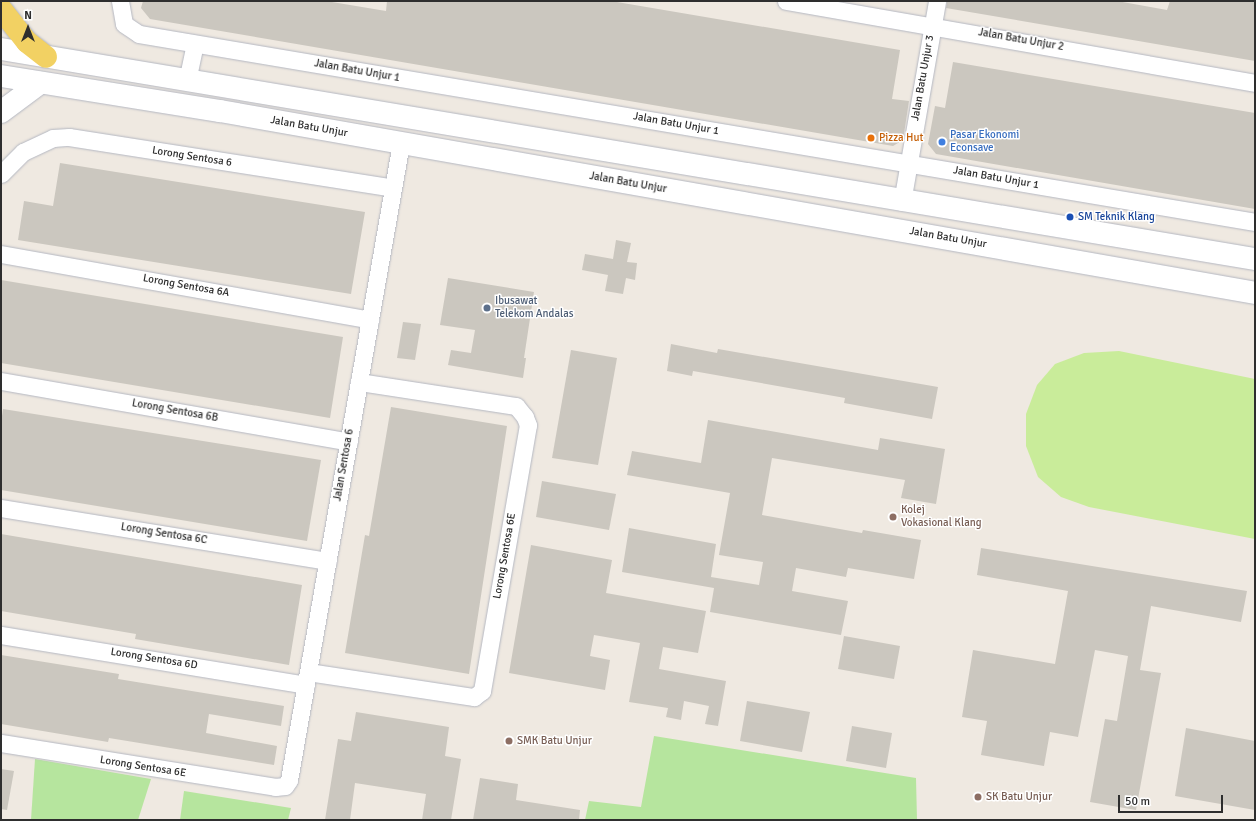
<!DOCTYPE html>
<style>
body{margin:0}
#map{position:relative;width:1256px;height:821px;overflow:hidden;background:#efe9e1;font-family:Signika,sans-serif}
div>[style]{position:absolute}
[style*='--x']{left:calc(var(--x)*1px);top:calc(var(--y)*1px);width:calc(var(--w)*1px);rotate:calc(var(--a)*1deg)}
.green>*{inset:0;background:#b6e59e}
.pitch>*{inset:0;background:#c9ec9a}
.building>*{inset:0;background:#cbc7bf}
.roads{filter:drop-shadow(0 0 1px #b4b7c1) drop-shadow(0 0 1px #b4b7c1)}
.minor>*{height:17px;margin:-8.5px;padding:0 8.5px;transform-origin:8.5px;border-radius:8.5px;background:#fff}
.secondary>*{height:22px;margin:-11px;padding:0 11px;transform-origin:11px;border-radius:11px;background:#fff}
.primary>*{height:22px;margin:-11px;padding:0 11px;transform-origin:11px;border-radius:11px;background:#f2d163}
.dots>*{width:11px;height:11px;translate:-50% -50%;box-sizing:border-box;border:2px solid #fff;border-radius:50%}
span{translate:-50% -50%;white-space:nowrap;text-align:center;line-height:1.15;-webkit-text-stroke:3px #fff;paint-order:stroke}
.street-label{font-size:11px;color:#2e2e2e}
.shop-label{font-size:11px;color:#366cbe}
.left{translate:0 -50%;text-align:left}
.food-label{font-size:11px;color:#c56008}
.transit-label{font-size:11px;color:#164399}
.service-label{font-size:11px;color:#4e5e75}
.education-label{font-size:11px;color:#785e54}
.frame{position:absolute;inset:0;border:2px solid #2e2e2e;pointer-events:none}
.north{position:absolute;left:8px;top:8px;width:40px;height:40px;-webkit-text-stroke:3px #fff;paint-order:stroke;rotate:0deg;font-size:11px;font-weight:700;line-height:16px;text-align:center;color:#2e2e2e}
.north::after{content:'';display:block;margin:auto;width:14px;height:18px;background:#2e2e2e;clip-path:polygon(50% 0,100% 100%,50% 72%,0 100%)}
.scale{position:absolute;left:1118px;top:795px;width:105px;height:18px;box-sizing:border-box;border:2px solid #2e2e2e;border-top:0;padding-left:5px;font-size:12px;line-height:14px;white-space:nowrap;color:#2e2e2e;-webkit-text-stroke:3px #fff;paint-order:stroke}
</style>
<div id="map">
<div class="green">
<div style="clip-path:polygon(654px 736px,916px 778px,917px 820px,585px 820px,589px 801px,641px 807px)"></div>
<div style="clip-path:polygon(35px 759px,151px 779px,138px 820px,31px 820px)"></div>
<div style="clip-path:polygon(184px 791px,291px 808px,288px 820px,180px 820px)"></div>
</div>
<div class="pitch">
<div style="clip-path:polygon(1119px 351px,1255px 379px,1255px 539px,1089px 507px,1061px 497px,1038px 477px,1026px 446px,1026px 414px,1037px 385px,1055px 364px,1084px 353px)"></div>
</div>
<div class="building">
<div style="clip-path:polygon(143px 1px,326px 1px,386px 11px,387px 1px,611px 1px,900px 50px,892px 99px,909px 101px,903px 140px,893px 146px,150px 19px,141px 8px)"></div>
<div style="clip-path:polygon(947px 1px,1117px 1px,1167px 10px,1170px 1px,1255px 1px,1255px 61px,946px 8px)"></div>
<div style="clip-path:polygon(953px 62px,1255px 113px,1255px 209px,936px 154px,928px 144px,935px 106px,945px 108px)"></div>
<div style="clip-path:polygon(60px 163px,365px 212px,351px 294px,18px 240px,24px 201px,53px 206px)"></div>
<div style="clip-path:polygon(616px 240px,631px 243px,627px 262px,637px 263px,635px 280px,626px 278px,623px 294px,605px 291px,608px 275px,582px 270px,585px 254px,613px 259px)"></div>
<div style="clip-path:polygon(448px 278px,534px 292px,524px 358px,526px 358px,523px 378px,448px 365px,451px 350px,471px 353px,475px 330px,440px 325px)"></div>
<div style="clip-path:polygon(1px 280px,343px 337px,330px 418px,1px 363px)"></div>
<div style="clip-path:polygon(403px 322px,421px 324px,415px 360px,397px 358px)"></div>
<div style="clip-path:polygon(671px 344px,717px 353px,718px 349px,938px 387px,932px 419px,844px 403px,845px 398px,693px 371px,692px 376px,667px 371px)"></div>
<div style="clip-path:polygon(571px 350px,617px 358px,598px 465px,552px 458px)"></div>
<div style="clip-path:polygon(391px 407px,507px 426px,469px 674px,345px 653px,365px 535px,369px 536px)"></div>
<div style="clip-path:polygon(3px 409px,321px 460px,307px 541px,1px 490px,1px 423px)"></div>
<div style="clip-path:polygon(708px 420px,878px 450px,880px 438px,945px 449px,936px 504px,901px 498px,905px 480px,772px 458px,762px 515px,862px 533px,863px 530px,921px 540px,914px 579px,848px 568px,846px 577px,796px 568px,792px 591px,848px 601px,841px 635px,710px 612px,714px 588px,622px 572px,629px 528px,716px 544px,711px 577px,759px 585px,763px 562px,719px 555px,730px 493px,627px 475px,632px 451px,701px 463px)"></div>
<div style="clip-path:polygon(542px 481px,616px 494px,609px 530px,536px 517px)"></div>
<div style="clip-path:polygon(1px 534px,302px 585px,289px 665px,135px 639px,136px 634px,1px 611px)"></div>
<div style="clip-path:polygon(531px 545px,612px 560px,606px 593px,706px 611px,698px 653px,663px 647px,659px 669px,726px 681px,718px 726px,705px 724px,709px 706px,684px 701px,681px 720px,666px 717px,668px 708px,629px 702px,640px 643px,594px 635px,590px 656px,610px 660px,605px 690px,509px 673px)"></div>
<div style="clip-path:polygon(981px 548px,1247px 591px,1241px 622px,1151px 606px,1140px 670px,1161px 673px,1136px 810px,1090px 802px,1105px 719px,1117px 721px,1128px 656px,1095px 650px,1078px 737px,1050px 732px,1044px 766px,981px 755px,987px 721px,962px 717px,973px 650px,1055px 664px,1068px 591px,977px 575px)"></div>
<div style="clip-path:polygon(844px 636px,900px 646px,894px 679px,838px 669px)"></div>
<div style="clip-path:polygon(1px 655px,119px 674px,118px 679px,284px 706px,281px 726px,209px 714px,206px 733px,277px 746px,274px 765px,109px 738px,108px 742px,1px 724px)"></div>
<div style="clip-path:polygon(747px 701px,810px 712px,802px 752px,740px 741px)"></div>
<div style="clip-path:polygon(356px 712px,449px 727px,445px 756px,461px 759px,451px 820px,422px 820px,426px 794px,355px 783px,350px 820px,325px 820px,338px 739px,351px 741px)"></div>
<div style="clip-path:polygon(852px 726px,892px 733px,886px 768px,846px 761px)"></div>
<div style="clip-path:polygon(1186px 728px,1255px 741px,1255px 810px,1175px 796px)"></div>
<div style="clip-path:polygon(1px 769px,14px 771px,7px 810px,1px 809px)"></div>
<div style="clip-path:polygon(480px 778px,518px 784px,516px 800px,580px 810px,579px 820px,473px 820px)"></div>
</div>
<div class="roads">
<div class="minor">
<div style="--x:120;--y:1;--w:23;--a:80"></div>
<div style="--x:124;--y:24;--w:18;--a:34"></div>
<div style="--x:139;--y:34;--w:1132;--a:9.56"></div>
<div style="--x:786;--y:1;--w:476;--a:9.9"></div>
<div style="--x:187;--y:81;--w:38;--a:-78"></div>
<div style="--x:1;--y:174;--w:31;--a:-45"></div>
<div style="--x:23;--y:152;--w:33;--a:-25"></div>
<div style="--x:53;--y:138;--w:16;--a:-4"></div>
<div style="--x:69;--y:137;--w:328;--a:8.9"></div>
<div style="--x:902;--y:202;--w:204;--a:-80.1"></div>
<div style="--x:1;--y:254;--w:375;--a:10.1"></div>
<div style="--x:1;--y:381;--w:353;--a:9.9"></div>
<div style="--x:1;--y:508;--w:331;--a:9.2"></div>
<div style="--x:1;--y:635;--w:309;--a:9.3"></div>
<div style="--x:308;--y:672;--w:168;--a:8.6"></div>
<div style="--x:474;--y:697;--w:10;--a:-37"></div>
<div style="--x:482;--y:691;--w:270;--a:-80.2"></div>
<div style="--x:528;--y:425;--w:9;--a:-111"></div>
<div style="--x:525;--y:417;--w:14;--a:-129"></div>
<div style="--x:516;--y:406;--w:159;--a:-171.3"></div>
<div style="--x:1;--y:743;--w:278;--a:9.1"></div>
<div style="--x:275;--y:787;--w:10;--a:-6"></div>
<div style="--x:285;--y:786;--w:7;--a:-56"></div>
<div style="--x:289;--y:780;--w:647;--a:-80.03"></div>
</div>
<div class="secondary">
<div style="--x:1;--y:49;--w:1271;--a:9.51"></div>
<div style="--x:1;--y:76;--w:222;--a:9.1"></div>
<div style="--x:220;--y:111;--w:1051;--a:9.97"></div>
<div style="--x:1;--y:112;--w:49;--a:-36.6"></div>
</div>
<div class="primary">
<div style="--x:1;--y:9;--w:42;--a:51.8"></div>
<div style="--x:27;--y:42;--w:24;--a:38"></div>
</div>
</div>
<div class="dots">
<div style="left:871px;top:138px;background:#e8710a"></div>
<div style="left:942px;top:142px;background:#3f7fe0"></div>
<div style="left:1070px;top:217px;background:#1a4fb4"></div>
<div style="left:487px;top:308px;background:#5c6f8a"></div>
<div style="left:893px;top:517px;background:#8d6e63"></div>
<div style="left:509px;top:741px;background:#8d6e63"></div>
<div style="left:978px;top:797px;background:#8d6e63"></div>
</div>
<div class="street-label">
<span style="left:1021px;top:40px;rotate:10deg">Jalan Batu Unjur 2</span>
<span style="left:357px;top:71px;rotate:10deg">Jalan Batu Unjur 1</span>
<span style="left:923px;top:78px;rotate:-80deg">Jalan Batu Unjur 3</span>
<span style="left:676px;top:124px;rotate:10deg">Jalan Batu Unjur 1</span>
<span style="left:309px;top:127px;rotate:10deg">Jalan Batu Unjur</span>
<span style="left:192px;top:157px;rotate:9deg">Lorong Sentosa 6</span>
<span style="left:996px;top:178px;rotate:10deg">Jalan Batu Unjur 1</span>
<span style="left:628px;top:183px;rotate:10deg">Jalan Batu Unjur</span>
<span style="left:948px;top:238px;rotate:10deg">Jalan Batu Unjur</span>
<span style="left:186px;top:286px;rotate:10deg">Lorong Sentosa 6A</span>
<span style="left:175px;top:411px;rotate:10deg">Lorong Sentosa 6B</span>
<span style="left:344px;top:465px;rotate:-80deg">Jalan Sentosa 6</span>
<span style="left:164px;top:534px;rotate:9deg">Lorong Sentosa 6C</span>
<span style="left:505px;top:556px;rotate:-80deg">Lorong Sentosa 6E</span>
<span style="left:154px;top:659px;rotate:9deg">Lorong Sentosa 6D</span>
<span style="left:143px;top:767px;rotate:9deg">Lorong Sentosa 6E</span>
</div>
<div class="shop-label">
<span class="left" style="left:950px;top:142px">Pasar Ekonomi<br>Econsave</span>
</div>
<div class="food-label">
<span class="left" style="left:879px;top:138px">Pizza Hut</span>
</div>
<div class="transit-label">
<span class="left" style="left:1078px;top:217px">SM Teknik Klang</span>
</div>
<div class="service-label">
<span class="left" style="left:495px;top:308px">Ibusawat<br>Telekom Andalas</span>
</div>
<div class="education-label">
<span class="left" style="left:901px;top:517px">Kolej<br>Vokasional Klang</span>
<span class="left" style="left:517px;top:741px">SMK Batu Unjur</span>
<span class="left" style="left:986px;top:797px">SK Batu Unjur</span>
</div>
<div class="frame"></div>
<div class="north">N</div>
<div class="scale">50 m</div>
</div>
